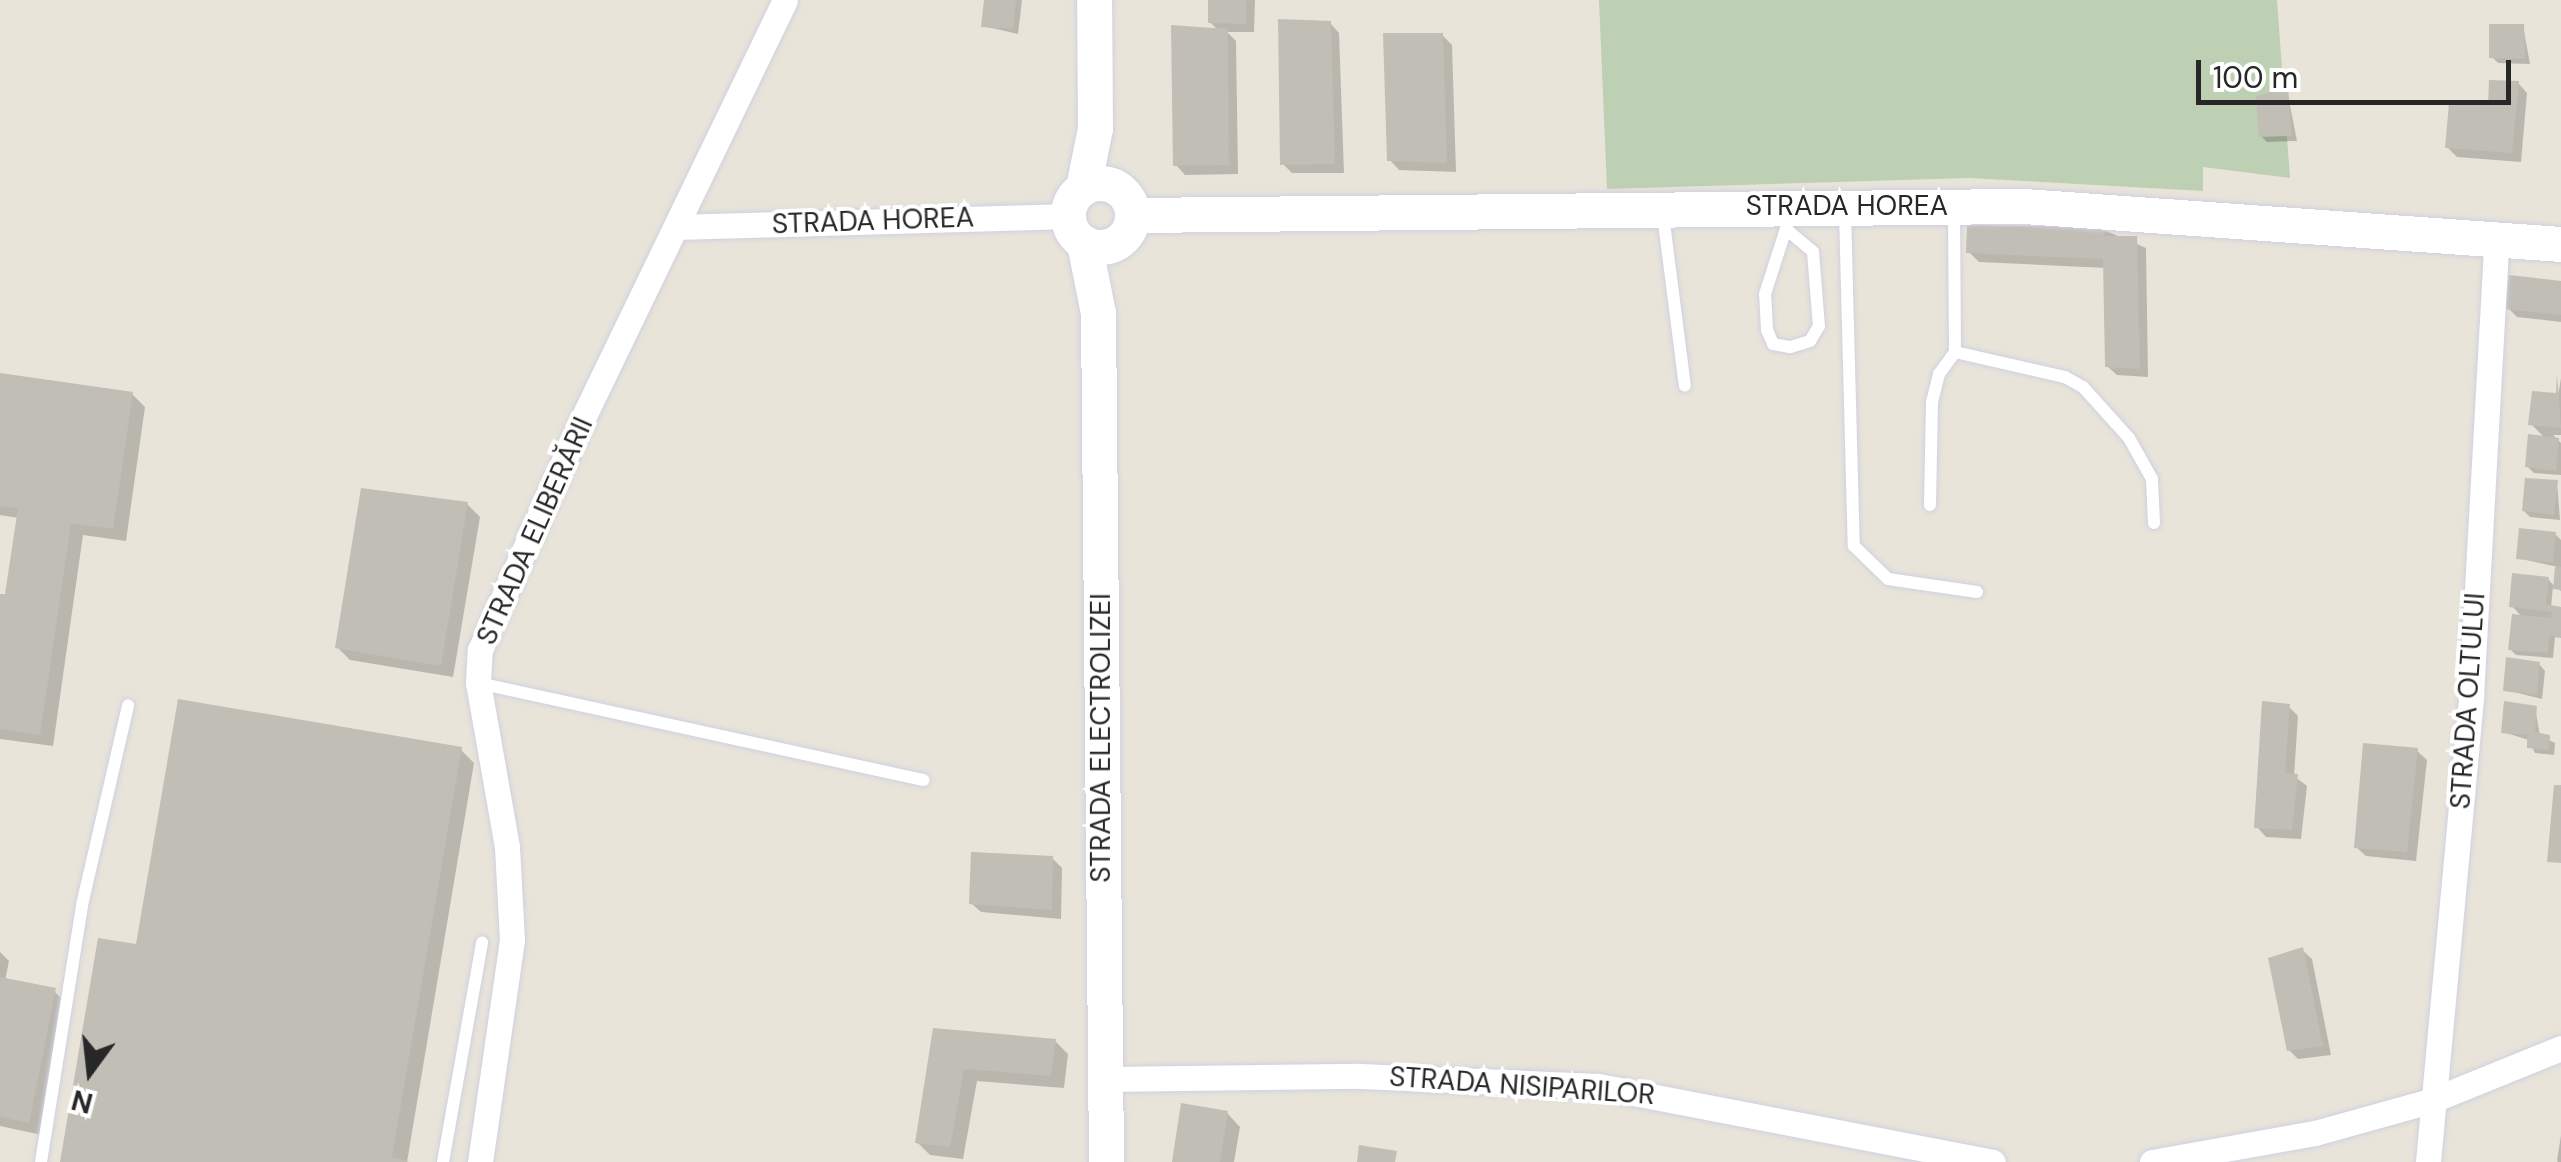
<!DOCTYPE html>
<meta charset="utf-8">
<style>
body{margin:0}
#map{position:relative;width:2561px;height:1162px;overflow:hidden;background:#e8e4da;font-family:"DM Sans",sans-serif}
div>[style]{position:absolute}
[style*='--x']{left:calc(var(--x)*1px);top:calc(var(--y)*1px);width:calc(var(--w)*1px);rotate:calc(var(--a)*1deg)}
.cemetery>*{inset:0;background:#bdd0b3}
.shadow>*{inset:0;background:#0003}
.building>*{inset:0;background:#c1beb6}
.roads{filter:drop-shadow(0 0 2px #d0d0df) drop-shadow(0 0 2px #d0d0df)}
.lane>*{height:12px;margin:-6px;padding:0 6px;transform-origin:6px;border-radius:6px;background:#fff}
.street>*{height:25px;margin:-12.5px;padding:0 12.5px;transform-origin:12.5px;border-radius:12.5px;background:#fff}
.secondary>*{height:35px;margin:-17.5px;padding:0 17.5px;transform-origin:17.5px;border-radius:17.5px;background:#fff}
.secondary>.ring{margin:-17.5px;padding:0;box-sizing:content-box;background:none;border:35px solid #fff;border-radius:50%}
span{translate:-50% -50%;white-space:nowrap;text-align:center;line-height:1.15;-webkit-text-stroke:8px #fff;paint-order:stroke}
.street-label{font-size:28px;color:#272727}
.north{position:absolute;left:40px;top:1022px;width:100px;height:100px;-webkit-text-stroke:8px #fff;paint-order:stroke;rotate:195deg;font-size:28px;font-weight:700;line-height:40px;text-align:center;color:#272727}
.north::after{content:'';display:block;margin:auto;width:35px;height:45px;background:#272727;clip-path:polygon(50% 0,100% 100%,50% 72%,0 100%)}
.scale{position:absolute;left:2196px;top:60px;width:315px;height:45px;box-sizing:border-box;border:5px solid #272727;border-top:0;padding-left:12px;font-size:30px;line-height:35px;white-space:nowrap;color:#272727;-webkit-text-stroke:8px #fff;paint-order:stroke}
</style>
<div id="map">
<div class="cemetery">
<div style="clip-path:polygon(1599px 0,2277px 0,2290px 178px,2203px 167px,2203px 191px,1969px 178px,1607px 189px)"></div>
</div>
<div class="shadow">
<div style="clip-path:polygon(987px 0,1022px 0,1018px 34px,983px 26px)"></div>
<div style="clip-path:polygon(1211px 0,1255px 0,1254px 32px,1227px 32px,1236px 41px,1238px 174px,1185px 175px,1176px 165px,1219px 31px,1210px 22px)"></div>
<div style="clip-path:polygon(1330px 23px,1339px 33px,1344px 173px,1292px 173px,1283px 164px)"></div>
<div style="clip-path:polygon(2523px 26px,2530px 64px,2498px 63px,2492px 57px)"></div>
<div style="clip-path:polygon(1442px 35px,1452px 45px,1456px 172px,1399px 170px,1390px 160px)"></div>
<div style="clip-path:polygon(2518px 83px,2527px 93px,2521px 162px,2457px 157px,2447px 147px)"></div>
<div style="clip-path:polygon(2287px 90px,2297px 141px,2267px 142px,2261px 136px)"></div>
<div style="clip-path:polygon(2104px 230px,2146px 248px,2148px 377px,2117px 375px,2107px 366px,2106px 268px,1979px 262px,1969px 252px)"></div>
<div style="clip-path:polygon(2561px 284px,2561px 322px,2517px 317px,2508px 308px)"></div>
<div style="clip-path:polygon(0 375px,132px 394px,145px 407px,126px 541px,83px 535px,53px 746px,0 739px,0 596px,8px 597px,19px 518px,0 515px)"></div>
<div style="clip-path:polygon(2561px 378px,2561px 435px,2553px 435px,2561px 443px,2561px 475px,2534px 473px,2528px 467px,2546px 439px,2531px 424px,2558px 396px)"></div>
<div style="clip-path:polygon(2557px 483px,2560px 520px,2530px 517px,2524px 511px)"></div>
<div style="clip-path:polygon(467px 504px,480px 517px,453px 677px,350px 660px,337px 647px)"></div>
<div style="clip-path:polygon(2555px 534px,2561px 540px,2561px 591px,2553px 586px,2551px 608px,2561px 610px,2561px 638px,2555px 637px,2553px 658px,2516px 655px,2510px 649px,2523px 618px,2512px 606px,2548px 579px,2555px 587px,2558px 567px,2518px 558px)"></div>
<div style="clip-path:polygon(2539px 664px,2545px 671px,2542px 699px,2506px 690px)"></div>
<div style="clip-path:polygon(2289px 707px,2298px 716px,2294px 776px,2307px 786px,2301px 839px,2266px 837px,2257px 827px)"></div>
<div style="clip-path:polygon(2535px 708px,2540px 736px,2555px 743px,2554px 755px,2535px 753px,2529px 740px,2503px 732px)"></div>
<div style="clip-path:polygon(461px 750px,474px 763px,407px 1162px,63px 1162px,138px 947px)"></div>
<div style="clip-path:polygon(2417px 751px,2427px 760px,2416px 861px,2366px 856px,2356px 847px)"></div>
<div style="clip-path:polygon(1052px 858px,1062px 868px,1061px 919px,981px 912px,971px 903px)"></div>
<div style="clip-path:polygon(2302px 950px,2312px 959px,2331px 1055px,2298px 1059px,2289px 1050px)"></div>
<div style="clip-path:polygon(0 952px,9px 961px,5px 981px,54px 991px,67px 1004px,42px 1135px,0 1126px)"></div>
<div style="clip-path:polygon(935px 1031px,1055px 1041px,1068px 1054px,1064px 1088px,977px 1081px,963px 1159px,930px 1155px,917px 1142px)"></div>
<div style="clip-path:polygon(1227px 1113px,1240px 1127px,1234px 1162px,1174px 1162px)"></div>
<div style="clip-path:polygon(2561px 1135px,2561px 1162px,2558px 1162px,2557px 1161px)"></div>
</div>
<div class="building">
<div style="clip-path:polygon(984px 0,1016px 0,1013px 29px,981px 27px)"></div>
<div style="clip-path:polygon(1208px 0,1246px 0,1246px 24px,1208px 23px)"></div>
<div style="clip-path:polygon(1278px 19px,1331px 21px,1335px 164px,1280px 165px)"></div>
<div style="clip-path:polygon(2489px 24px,2524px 24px,2525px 59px,2489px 58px)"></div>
<div style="clip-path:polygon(1171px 25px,1228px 29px,1229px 165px,1173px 166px)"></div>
<div style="clip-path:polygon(1383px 33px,1443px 33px,1447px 163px,1387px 161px)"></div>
<div style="clip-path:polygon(2489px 80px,2519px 81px,2512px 153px,2445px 148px,2449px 103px,2488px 105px)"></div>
<div style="clip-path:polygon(2288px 87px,2292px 136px,2259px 137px,2256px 96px)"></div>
<div style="clip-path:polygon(1967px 225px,2105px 227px,2104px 236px,2137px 236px,2140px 369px,2105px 367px,2103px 259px,1966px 253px)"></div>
<div style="clip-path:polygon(2509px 275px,2561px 281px,2561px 315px,2505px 309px)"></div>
<div style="clip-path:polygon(0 373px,133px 392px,113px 529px,71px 523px,40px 735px,0 729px,0 594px,5px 594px,18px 508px,0 506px)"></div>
<div style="clip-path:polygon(2557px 374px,2561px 428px,2528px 425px,2532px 391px,2556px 393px)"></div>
<div style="clip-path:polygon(2528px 434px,2559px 438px,2556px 471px,2525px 467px)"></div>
<div style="clip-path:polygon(2525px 478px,2558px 480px,2554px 515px,2522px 511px)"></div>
<div style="clip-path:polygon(361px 488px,468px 502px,441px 666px,335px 648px)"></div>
<div style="clip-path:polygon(2519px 528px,2556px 532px,2553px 563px,2516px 559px)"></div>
<div style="clip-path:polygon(2555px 567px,2561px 567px,2561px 590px,2553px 589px)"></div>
<div style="clip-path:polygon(2512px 573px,2549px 577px,2546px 604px,2561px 607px,2561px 637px,2549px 635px,2548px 653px,2508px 650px,2512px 614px,2551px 618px,2552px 612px,2509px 607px)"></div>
<div style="clip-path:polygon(2506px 657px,2540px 662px,2537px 695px,2503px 691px)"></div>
<div style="clip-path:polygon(178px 699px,462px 747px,392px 1157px,409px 1162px,60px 1162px,98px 938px,136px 944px)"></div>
<div style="clip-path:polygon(2262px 701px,2290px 704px,2285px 773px,2298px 774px,2292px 830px,2254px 828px)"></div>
<div style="clip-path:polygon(2504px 701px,2537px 706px,2535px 732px,2550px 735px,2549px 750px,2527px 748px,2527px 735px,2501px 733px)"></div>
<div style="clip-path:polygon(2363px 743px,2418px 748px,2407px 852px,2354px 848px)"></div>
<div style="clip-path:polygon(2554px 785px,2561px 785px,2561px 863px,2547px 862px)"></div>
<div style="clip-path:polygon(971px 852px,1053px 856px,1052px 910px,969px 904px)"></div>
<div style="clip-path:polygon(2303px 947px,2323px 1046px,2287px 1051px,2268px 958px)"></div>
<div style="clip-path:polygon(0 977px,56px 988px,29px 1123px,0 1117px)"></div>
<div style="clip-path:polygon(933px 1028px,1056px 1039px,1051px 1076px,964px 1069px,950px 1147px,915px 1143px)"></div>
<div style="clip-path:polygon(1181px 1103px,1228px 1111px,1220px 1162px,1172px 1162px)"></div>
<div style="clip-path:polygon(1359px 1145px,1397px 1151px,1395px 1162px,1357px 1162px)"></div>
</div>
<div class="roads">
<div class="lane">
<div style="--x:1845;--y:212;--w:334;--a:88.5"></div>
<div style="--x:1854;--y:546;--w:47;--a:44.1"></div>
<div style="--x:1888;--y:579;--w:90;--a:8.3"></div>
<div style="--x:1663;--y:215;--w:172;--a:82.7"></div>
<div style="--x:1786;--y:229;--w:35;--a:40"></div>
<div style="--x:1813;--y:252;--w:74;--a:85.4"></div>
<div style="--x:1819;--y:326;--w:17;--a:121"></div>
<div style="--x:1810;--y:341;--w:21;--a:163"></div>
<div style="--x:1790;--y:347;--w:17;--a:-170"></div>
<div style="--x:1773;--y:344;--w:15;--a:-113"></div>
<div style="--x:1767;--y:330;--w:36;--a:-93"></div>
<div style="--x:1765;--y:294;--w:85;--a:-72.2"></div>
<div style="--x:1955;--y:352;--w:113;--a:12.8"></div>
<div style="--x:2065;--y:377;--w:21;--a:29"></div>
<div style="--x:2083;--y:387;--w:69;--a:48"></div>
<div style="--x:2129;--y:438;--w:47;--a:60.7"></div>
<div style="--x:2152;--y:479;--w:44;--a:87.4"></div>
<div style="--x:1930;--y:505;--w:103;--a:-88.9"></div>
<div style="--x:1932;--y:402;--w:29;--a:-76"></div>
<div style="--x:1939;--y:374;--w:27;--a:-54"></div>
<div style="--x:1955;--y:352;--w:143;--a:-90.4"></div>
<div style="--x:478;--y:683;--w:456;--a:12.3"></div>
<div style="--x:41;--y:1162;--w:260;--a:-80.9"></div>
<div style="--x:82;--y:905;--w:205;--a:-77"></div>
<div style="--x:443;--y:1162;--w:223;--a:-79.9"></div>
</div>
<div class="street">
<div style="--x:678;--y:227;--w:390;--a:-1.6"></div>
<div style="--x:1104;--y:1079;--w:256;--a:-0.7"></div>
<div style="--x:1360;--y:1076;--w:238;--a:2.4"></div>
<div style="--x:1598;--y:1086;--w:402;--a:10.9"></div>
<div style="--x:480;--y:1162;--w:224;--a:-81.8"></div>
<div style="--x:512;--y:940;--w:93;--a:-93.1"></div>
<div style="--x:507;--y:847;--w:167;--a:-100"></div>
<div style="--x:478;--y:683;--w:33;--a:-87"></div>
<div style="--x:480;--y:650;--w:252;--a:-66.1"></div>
<div style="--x:582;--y:420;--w:466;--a:-64.2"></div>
<div style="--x:2152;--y:1162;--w:166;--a:-10.1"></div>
<div style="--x:2315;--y:1133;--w:123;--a:-15.6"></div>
<div style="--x:2433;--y:1100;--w:138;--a:-22.1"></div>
<div style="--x:2428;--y:1162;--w:468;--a:-84.7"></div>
<div style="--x:2471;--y:696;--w:459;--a:-86.8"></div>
</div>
<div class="secondary">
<div class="ring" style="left:1068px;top:183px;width:29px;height:29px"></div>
<div style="--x:1083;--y:188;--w:61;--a:-78.7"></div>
<div style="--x:1095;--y:128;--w:128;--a:-90.4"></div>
<div style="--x:1132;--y:215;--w:892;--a:-0.58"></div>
<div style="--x:2024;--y:206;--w:538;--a:4.05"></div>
<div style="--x:1084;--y:243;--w:71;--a:78.7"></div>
<div style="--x:1098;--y:313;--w:849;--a:89.46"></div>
</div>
</div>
<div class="street-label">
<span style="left:1847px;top:206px">STRADA HOREA</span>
<span style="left:873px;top:221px;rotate:-2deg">STRADA HOREA</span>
<span style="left:535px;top:531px;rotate:-66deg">STRADA ELIBERĂRII</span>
<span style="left:2468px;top:701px;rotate:-86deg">STRADA OLTULUI</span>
<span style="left:1101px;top:738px;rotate:-90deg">STRADA ELECTROLIZEI</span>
<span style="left:1522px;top:1086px;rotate:4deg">STRADA NISIPARILOR</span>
</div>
<div class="north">N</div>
<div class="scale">100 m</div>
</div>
